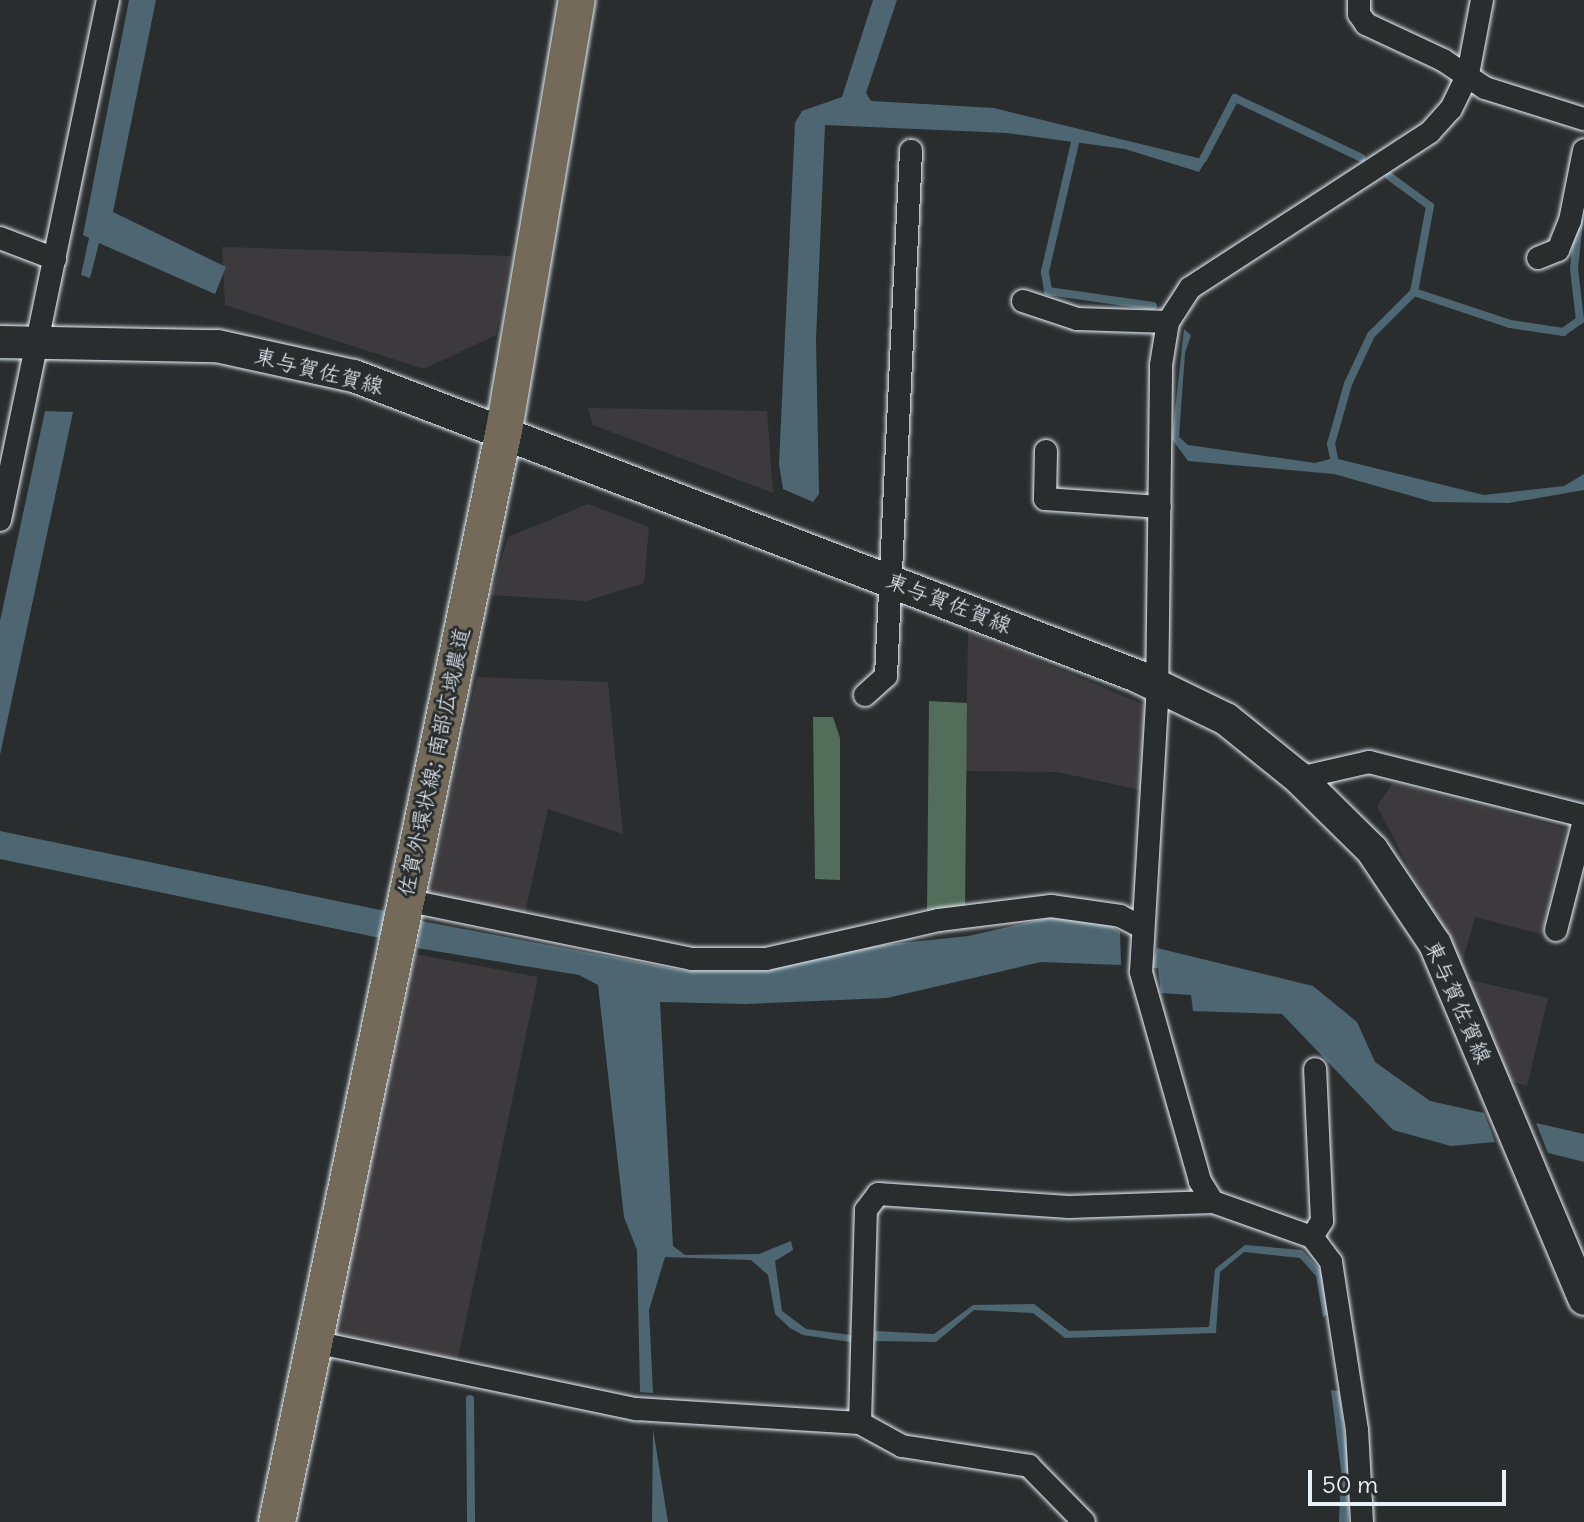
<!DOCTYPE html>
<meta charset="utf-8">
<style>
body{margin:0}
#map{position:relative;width:1584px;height:1522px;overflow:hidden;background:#2a2d2e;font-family:Delius,"Klee One",sans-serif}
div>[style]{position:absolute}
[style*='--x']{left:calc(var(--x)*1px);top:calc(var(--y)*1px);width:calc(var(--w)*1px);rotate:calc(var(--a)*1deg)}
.built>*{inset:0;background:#3d3a3d}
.green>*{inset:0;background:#536d5b}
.water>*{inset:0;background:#4d6672}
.stream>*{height:8px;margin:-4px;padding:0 4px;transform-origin:4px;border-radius:4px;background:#4d6672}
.roads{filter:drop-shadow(0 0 2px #e8f1f8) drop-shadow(0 0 2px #e8f1f8)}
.street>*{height:22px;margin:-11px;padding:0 11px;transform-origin:11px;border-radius:11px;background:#2a2d2e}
.secondary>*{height:32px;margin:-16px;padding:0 16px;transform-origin:16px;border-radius:16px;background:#2a2d2e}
.primary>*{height:36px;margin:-18px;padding:0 18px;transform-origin:18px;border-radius:18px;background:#746a5a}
span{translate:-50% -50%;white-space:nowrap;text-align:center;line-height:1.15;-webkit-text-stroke:6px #2a2d2e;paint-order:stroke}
.street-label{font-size:22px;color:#e8f1f8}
.scale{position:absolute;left:1308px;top:1470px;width:198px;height:36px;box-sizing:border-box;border:4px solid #e8f1f8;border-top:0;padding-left:10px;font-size:24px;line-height:28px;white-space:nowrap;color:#e8f1f8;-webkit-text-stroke:6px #2a2d2e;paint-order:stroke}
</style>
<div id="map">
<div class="built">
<div style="clip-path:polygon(222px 247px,511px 256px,496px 335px,424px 369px,225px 305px)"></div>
<div style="clip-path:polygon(588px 408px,767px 411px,773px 493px,593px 425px)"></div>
<div style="clip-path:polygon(588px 504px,649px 527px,644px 583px,586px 601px,491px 595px,508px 537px)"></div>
<div style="clip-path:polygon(968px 631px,1145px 705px,1141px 790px,1057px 772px,966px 771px)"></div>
<div style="clip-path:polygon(477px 677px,608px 682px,623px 834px,548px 809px,525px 913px,428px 893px)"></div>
<div style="clip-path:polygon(1393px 783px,1566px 829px,1542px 934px,1475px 917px,1461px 967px,1377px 806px)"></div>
<div style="clip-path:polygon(415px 954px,538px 977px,457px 1363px,334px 1334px)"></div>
<div style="clip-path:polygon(1466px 979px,1548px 998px,1527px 1086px,1510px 1081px)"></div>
</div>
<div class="green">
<div style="clip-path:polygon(929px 701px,967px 703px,965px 909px,927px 915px)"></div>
<div style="clip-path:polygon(813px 717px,833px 717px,840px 738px,840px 880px,815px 879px)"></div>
</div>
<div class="water">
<div style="clip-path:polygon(129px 0,156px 0,113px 212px,226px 267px,215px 294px,99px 243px,90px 278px,81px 275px,89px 238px,83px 235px)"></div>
<div style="clip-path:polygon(873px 0,897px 0,866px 93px,871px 101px,994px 108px,1206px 160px,1199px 172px,1125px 149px,1007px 133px,825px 125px,816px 340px,819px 494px,813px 502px,783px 489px,779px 464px,795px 123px,802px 111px,842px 97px)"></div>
<div style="clip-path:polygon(1184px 329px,1191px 335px,1185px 353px,1179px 437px,1188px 445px,1315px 463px,1334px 458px,1484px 495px,1564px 486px,1584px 474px,1584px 490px,1509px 503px,1433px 502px,1334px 474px,1188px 461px,1172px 439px)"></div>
<div style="clip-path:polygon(45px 411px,73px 412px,0 755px,0 621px)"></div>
<div style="clip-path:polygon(0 831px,385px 911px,380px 938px,0 859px)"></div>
<div style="clip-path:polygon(1053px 917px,1109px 924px,1120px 932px,1121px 965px,1041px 962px,887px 998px,745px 1004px,660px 1002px,673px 1246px,685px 1255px,759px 1254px,791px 1241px,793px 1250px,775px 1261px,782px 1311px,806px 1329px,858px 1336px,857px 1343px,803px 1335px,790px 1328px,775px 1314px,768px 1275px,751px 1260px,665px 1257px,649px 1310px,653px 1393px,640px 1392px,637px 1250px,624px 1217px,598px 985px,579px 975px,417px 948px,421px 921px,686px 971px,764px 971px,873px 946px,968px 936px)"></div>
<div style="clip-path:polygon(1157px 948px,1313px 986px,1357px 1022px,1375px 1062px,1430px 1101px,1484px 1113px,1495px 1142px,1451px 1146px,1393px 1130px,1282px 1014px,1193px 1011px,1191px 995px,1161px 993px,1158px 968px,1151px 968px)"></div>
<div style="clip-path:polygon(1536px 1123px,1584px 1134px,1584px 1162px,1548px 1153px)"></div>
<div style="clip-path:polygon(1245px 1245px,1302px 1250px,1324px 1274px,1330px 1313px,1323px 1317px,1316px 1276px,1300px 1258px,1244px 1252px,1220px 1272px,1216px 1333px,1065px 1338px,1033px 1313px,974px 1310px,936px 1342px,875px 1341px,875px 1331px,934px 1334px,973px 1305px,1034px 1304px,1069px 1331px,1209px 1327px,1215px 1269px)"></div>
<div style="clip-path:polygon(1331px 1390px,1339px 1391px,1350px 1476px,1348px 1522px,1339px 1522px,1341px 1471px)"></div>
<div style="clip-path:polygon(653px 1429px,668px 1522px,652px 1522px)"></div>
</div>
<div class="stream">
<div style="--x:1077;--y:134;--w:142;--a:103.1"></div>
<div style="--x:1045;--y:272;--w:19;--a:81"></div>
<div style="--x:1048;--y:291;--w:106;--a:8.1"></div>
<div style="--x:1203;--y:159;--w:69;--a:-62.3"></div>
<div style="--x:1235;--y:98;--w:140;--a:25.3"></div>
<div style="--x:1389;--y:176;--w:51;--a:36.2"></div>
<div style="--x:1430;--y:206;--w:87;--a:100.5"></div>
<div style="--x:1334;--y:458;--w:14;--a:-102"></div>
<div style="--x:1331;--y:444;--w:62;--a:-74.2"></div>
<div style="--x:1348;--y:384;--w:54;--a:-64.9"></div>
<div style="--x:1371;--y:335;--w:61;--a:-45"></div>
<div style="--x:1414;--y:292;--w:101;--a:18.4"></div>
<div style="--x:1510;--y:324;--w:54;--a:8.6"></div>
<div style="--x:1563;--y:332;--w:21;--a:-35"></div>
<div style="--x:1580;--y:320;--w:51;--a:-96.7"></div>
<div style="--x:1574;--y:269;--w:48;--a:-84.1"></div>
<div style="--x:470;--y:1399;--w:123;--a:89.5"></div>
</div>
<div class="roads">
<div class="street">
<div style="--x:1359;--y:0;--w:14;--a:90"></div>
<div style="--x:1359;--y:14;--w:12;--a:55"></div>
<div style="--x:1366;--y:24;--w:85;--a:25.1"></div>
<div style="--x:1443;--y:60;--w:50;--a:33.7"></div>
<div style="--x:1485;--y:88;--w:104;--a:17.4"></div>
<div style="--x:0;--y:238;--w:59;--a:20.9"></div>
<div style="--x:1538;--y:258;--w:22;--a:-22"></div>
<div style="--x:1558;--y:250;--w:31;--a:-68"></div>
<div style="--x:1570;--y:221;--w:72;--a:-78.8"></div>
<div style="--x:1023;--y:301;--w:57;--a:18.4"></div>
<div style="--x:1077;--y:319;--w:91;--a:1.9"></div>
<div style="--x:1046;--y:451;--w:48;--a:91.2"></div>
<div style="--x:1045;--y:499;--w:115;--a:4"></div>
<div style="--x:0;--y:520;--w:531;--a:-78.27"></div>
<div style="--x:865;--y:695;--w:28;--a:-42"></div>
<div style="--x:886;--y:676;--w:526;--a:-87.27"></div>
<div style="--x:1299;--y:778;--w:72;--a:-12.9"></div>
<div style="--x:1369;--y:762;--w:222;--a:14.1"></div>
<div style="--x:405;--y:900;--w:293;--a:11.6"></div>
<div style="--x:692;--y:959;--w:74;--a:0"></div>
<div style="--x:766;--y:959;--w:177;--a:-12.7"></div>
<div style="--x:939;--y:920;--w:113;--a:-7.1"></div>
<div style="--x:1051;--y:906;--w:70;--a:8.2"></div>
<div style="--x:1120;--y:916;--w:22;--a:27"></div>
<div style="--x:1556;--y:930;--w:114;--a:-75.7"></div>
<div style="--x:1312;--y:1237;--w:19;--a:-58"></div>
<div style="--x:1322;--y:1221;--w:152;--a:-92.6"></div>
<div style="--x:314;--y:1342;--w:329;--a:11.8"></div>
<div style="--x:636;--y:1409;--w:224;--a:3.6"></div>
<div style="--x:860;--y:1423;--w:48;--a:28.7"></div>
<div style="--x:902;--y:1446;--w:129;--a:8.9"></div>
<div style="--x:1029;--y:1466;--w:78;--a:45.5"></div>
<div style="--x:860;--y:1423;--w:213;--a:-88.4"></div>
<div style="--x:866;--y:1210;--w:20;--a:-53"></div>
<div style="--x:878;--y:1194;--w:191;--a:3.9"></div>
<div style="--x:1069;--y:1207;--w:144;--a:-2"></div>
<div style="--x:1362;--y:1522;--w:92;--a:-93.1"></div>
<div style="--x:1357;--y:1430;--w:170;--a:-98.8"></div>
<div style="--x:1331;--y:1262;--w:31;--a:-127"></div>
<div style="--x:1312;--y:1237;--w:105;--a:-160.5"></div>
<div style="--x:1213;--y:1202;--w:25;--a:-122"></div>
<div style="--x:1200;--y:1181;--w:217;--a:-105.8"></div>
<div style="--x:1141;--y:972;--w:270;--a:-86.6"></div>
<div style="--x:1157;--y:702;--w:337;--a:-89.3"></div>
<div style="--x:1161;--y:365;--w:44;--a:-80.8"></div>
<div style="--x:1168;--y:322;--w:40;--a:-57.1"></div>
<div style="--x:1190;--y:288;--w:286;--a:-33"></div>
<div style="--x:1430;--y:132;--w:31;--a:-48"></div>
<div style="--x:1451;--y:109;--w:39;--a:-64"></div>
<div style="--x:1468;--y:74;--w:75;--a:-79.3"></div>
</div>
<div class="secondary">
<div style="--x:0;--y:342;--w:217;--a:1.1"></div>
<div style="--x:217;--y:346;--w:140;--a:12.4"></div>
<div style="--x:354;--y:376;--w:839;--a:20.96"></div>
<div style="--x:1137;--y:676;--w:99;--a:25.8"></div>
<div style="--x:1226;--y:719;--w:94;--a:38.9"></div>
<div style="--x:1299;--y:778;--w:103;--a:44.6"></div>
<div style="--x:1372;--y:850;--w:113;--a:56.2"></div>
<div style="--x:1435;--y:944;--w:385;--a:67.2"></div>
</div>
<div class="primary">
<div style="--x:277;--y:1522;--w:1115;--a:-78.26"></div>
<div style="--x:504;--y:430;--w:436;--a:-80.4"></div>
</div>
</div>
<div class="street-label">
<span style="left:319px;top:371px;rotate:14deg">東与賀佐賀線</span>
<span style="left:949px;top:603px;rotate:21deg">東与賀佐賀線</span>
<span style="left:434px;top:762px;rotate:-78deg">佐賀外環状線; 南部広域農道</span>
<span style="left:1458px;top:1002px;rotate:66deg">東与賀佐賀線</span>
</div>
<div class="scale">50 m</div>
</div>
